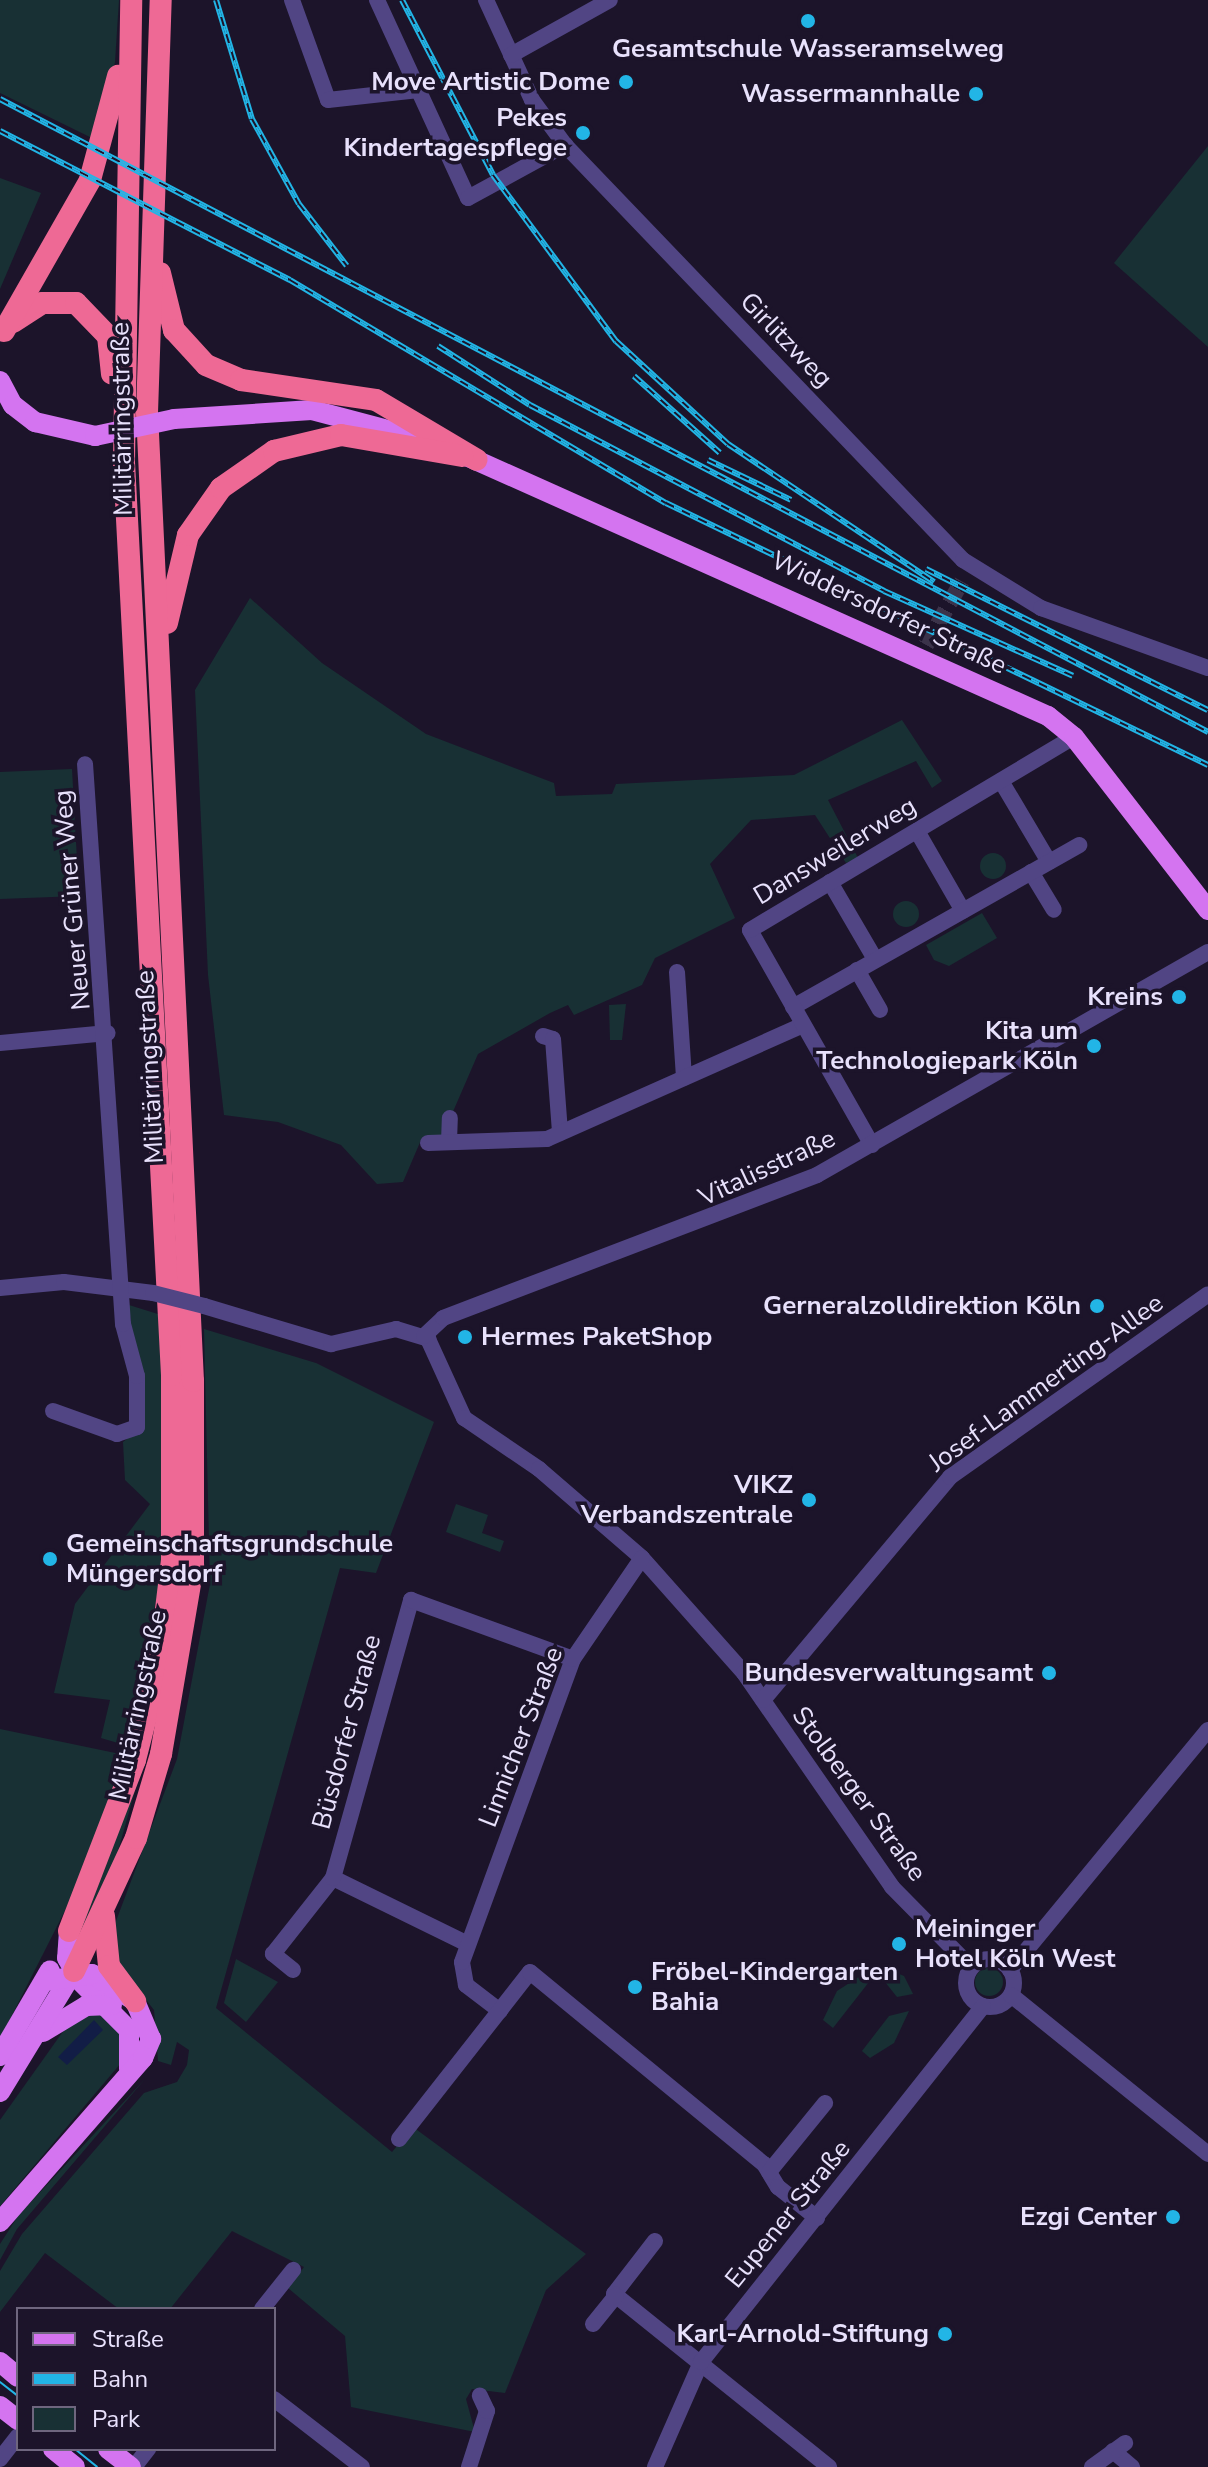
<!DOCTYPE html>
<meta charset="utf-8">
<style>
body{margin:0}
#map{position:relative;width:1208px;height:2467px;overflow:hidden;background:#1c142a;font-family:"Nunito Sans",sans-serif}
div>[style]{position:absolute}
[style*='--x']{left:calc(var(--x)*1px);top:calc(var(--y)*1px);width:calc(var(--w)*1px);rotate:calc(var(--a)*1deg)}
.green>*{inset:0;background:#183034}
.round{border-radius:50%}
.water>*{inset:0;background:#121d46}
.minor-tunnel>*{height:16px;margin-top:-8px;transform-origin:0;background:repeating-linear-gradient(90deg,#3b334a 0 16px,transparent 0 24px)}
.minor>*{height:16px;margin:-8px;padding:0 8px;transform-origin:8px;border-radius:8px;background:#514584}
.minor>.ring{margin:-8px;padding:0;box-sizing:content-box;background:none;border:16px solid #514584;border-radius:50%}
.major>*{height:20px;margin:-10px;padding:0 10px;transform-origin:10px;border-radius:10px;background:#d474f0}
.highway>*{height:22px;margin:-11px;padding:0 11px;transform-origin:11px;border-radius:11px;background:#ee6995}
.tram>*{height:2px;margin:-1px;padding:0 1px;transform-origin:1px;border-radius:1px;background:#22b5e6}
.rail>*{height:6px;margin-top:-3px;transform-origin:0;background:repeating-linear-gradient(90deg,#1c142a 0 9px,#22b5e6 0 18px);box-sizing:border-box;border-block:2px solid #22b5e6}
.minor-bridge>*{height:16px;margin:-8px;padding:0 8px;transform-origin:8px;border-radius:8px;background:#514584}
.major-bridge>*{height:20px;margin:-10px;padding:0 10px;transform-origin:10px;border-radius:10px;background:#d474f0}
.dots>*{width:22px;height:22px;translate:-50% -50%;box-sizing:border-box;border:4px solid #1c142a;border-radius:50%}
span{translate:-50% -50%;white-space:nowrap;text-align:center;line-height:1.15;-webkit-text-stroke:7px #1c142a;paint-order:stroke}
.poi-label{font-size:26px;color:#e8e1fc;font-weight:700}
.right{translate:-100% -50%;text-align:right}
.left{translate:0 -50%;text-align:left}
.street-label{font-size:26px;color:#e8e1fc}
.legend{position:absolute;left:16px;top:2307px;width:260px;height:144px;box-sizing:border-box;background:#1c142a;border:2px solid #6e667e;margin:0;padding:10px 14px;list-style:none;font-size:24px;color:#e8e1fc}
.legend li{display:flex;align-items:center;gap:16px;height:40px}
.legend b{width:40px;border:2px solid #6e667e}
</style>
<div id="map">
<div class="green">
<div style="clip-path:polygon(0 0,119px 0,115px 62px,96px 140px,0 93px)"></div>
<div style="clip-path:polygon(1208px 146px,1208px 347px,1114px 263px)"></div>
<div style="clip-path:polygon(0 178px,41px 193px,0 289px)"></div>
<div style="clip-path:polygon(250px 598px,322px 663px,426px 734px,554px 783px,556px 796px,612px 794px,616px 784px,794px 775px,902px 720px,942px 781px,932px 788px,916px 761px,828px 800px,858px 858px,846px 863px,815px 815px,751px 820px,710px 864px,735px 918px,655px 958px,642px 985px,574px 1015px,568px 1005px,550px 1013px,478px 1054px,442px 1137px,421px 1140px,403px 1182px,377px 1184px,341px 1145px,278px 1122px,224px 1115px,208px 975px,195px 690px)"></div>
<div style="clip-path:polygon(72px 769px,79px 896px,0 899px,0 772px)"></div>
<div class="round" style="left:980px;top:853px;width:26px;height:26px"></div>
<div class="round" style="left:893px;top:901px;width:26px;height:26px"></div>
<div style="clip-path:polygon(982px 913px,997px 938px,949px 966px,934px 960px,926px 945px)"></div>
<div style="clip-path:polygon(626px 1004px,622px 1040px,610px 1040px,609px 1005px)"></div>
<div style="clip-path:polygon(129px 1305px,161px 1315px,163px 1564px,128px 1746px,101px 1738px,110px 1700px,54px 1693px,75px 1604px,150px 1504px,125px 1480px,123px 1442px,141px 1428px)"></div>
<div style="clip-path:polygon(204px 1329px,316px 1363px,434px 1422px,376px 1573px,340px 1568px,216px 2008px,392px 2152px,413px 2127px,586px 2254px,546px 2290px,505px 2393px,472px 2389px,466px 2399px,475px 2432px,351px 2407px,345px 2336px,288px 2288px,304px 2267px,232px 2231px,170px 2309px,119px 2309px,45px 2253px,0 2312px,0 2271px,22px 2234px,144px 2093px,177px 2082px,187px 2065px,189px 2050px,177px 2042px,171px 2065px,158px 2061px,154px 2010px,113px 1958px,113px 1929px,177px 1759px,210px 1584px)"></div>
<div style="clip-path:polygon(456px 1504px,488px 1515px,482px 1533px,504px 1541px,500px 1552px,446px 1532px)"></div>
<div style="clip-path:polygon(0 1729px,125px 1755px,88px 1865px,0 2039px)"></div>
<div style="clip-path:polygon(144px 1759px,116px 1858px,93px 1914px,73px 1943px)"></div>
<div style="clip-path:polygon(236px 1959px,278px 1982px,246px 2022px,224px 2003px)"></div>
<div class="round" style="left:975px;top:1968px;width:28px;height:28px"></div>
<div style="clip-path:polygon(871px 1969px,869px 1982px,833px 2028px,823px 2020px,837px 1991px)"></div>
<div style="clip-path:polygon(888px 1969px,904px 1976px,913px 1994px,897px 1997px,885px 1982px)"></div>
<div style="clip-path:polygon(96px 2008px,122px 2025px,121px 2063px,0 2206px,0 2120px,69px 2023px)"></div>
<div style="clip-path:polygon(909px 2011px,894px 2043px,870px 2058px,862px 2051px,889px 2016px)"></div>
<div style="clip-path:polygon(145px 2079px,17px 2229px,0 2260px,0 2244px,18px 2216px)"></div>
</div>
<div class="water">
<div style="clip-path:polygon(94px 2020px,103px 2030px,67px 2065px,58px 2057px)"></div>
</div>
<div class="minor-tunnel">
<div style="--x:926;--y:645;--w:73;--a:-60.6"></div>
</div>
<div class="minor">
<div style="--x:292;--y:0;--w:106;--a:70.2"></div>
<div style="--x:328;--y:100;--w:91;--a:-6.3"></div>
<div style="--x:377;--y:0;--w:218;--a:65.3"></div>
<div style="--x:468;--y:198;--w:111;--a:-28.7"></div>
<div style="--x:486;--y:0;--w:110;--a:65.3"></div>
<div style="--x:532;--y:100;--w:56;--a:53.7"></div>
<div style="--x:565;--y:145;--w:575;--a:46.2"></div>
<div style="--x:963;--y:560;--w:92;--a:31.6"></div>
<div style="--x:1041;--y:608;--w:177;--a:19.8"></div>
<div style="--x:511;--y:55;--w:113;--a:-29.1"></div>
<div style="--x:1001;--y:781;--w:94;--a:59.3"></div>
<div style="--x:917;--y:831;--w:92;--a:60.1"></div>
<div style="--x:1031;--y:872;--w:44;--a:58.8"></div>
<div style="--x:830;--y:882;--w:89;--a:59.7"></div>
<div style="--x:857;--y:970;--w:46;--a:60.1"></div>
<div style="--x:677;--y:972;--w:106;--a:86.2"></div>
<div style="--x:793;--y:1007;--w:329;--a:-29.5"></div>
<div style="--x:543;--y:1036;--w:10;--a:17"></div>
<div style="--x:553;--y:1039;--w:94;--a:85.7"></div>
<div style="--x:0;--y:1043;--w:108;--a:-5.3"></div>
<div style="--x:449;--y:1142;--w:24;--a:-88"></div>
<div style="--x:428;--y:1143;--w:119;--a:-1.9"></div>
<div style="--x:547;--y:1139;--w:280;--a:-24"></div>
<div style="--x:872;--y:1145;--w:247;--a:-119.6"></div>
<div style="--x:750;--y:930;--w:377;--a:-30.8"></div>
<div style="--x:0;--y:1288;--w:64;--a:-5.4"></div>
<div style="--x:64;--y:1282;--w:90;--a:7"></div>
<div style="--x:204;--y:1306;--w:133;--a:16.7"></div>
<div style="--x:331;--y:1344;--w:67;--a:-13"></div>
<div style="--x:396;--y:1329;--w:34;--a:17"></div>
<div style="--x:428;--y:1339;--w:87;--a:65.5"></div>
<div style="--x:464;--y:1418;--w:91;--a:34.2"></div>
<div style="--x:539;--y:1469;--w:136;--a:40.8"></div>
<div style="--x:642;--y:1558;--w:154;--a:48.4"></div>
<div style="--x:744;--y:1673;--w:260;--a:55.3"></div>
<div style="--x:892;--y:1887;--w:112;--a:45.4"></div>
<div style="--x:424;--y:1336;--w:26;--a:-43"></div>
<div style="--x:443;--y:1318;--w:400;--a:-20.9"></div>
<div style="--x:817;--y:1175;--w:450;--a:-29.7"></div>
<div style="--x:53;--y:1411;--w:68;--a:19.8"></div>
<div style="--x:117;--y:1434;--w:21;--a:-19"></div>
<div style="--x:137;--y:1427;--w:51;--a:-90"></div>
<div style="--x:137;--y:1376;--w:54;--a:-105.1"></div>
<div style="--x:123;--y:1324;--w:561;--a:-93.88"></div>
<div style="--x:763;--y:1700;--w:291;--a:-50"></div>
<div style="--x:950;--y:1477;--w:316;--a:-35.3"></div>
<div style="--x:333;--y:1878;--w:150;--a:26.1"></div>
<div class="ring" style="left:966px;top:1959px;width:32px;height:32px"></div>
<div style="--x:293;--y:1970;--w:26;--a:-141"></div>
<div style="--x:273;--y:1954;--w:97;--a:-51.7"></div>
<div style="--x:333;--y:1878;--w:289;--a:-74.3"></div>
<div style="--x:411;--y:1600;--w:172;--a:20"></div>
<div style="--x:1010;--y:1970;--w:311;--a:-50.5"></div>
<div style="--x:1011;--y:1995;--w:253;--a:38.9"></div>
<div style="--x:500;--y:2011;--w:43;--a:-142.6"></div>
<div style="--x:466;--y:1985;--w:23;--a:-100"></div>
<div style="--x:462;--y:1962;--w:323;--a:-69.9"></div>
<div style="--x:573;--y:1659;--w:122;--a:-55.7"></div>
<div style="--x:399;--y:2139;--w:212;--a:-51.9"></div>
<div style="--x:530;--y:1972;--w:303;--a:39.4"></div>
<div style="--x:764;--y:2164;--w:27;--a:59"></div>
<div style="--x:778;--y:2187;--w:50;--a:38.5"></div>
<div style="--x:769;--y:2172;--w:89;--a:-50.9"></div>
<div style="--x:655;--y:2241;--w:67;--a:127.7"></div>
<div style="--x:614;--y:2294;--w:276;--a:38.8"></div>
<div style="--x:262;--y:2309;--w:50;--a:-51.5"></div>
<div style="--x:593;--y:2324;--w:36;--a:-51"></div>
<div style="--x:274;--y:2399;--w:111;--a:37.7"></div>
<div style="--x:1113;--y:2451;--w:25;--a:40"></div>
<div style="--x:0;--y:2459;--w:29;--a:-52"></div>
<div style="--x:134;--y:2467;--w:23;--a:-52"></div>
<div style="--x:469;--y:2467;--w:59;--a:-72.2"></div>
<div style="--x:487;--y:2411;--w:17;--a:-115"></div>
<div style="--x:655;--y:2467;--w:115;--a:-66.3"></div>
<div style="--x:701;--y:2362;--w:454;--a:-51.6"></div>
<div style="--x:1092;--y:2467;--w:41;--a:-36"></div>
</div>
<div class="major">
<div style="--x:0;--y:381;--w:27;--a:62"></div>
<div style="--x:13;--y:405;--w:28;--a:38"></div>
<div style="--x:35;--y:422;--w:62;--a:13.1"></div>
<div style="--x:174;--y:419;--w:138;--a:-3.7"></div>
<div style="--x:312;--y:410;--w:125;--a:14.8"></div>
<div style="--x:462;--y:454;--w:642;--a:24.09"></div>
<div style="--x:1048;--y:716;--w:33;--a:39"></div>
<div style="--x:1074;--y:737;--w:219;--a:52.2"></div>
<div style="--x:69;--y:1931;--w:27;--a:94"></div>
<div style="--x:67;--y:1958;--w:25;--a:61"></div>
<div style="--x:79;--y:1980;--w:71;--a:45"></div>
<div style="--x:129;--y:2030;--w:39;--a:90"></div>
<div style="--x:43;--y:2032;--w:50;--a:-31.2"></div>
<div style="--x:86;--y:2006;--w:26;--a:-2"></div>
<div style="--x:0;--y:2056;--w:99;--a:-59.8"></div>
<div style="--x:0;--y:2092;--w:142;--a:-58.6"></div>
<div style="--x:0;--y:2222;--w:218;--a:-48.9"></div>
<div style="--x:143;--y:2058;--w:21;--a:-67"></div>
<div style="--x:151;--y:2039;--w:41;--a:-112.8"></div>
<div style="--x:135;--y:2001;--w:51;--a:-147.9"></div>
<div style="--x:92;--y:1974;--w:48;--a:171.5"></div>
<div style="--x:0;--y:2362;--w:23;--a:40"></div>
<div style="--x:0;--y:2406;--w:23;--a:38"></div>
<div style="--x:53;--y:2449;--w:28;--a:39"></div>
<div style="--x:108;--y:2449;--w:29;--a:38"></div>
</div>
<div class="highway">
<div style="--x:160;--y:273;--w:59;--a:76.2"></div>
<div style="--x:174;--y:330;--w:47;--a:47.6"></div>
<div style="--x:206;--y:365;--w:38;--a:23"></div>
<div style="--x:241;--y:380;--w:136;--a:8.4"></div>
<div style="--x:376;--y:400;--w:117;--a:30.7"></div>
<div style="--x:13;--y:322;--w:35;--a:-33"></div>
<div style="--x:42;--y:303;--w:34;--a:0"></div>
<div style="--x:76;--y:303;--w:46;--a:45.9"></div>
<div style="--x:108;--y:336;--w:38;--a:84"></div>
<div style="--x:4;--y:331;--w:174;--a:-60.3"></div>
<div style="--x:90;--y:180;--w:108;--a:-74.9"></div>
<div style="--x:167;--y:623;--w:90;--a:-76.6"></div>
<div style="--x:188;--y:535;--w:57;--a:-54.9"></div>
<div style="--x:221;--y:488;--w:65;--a:-34.9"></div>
<div style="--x:274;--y:451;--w:69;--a:-13.4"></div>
<div style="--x:341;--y:435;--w:123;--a:9.8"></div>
<div style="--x:104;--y:1916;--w:50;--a:84.3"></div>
<div style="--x:109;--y:1966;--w:44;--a:53.4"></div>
<div style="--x:69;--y:1931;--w:183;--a:-68.9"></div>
<div style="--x:135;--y:1760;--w:97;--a:-75.7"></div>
<div style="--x:159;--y:1666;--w:107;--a:-83"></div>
<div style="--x:172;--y:1560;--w:185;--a:-90"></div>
<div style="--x:172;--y:1375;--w:914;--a:-93.01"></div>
<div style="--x:124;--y:462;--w:462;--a:-89.1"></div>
<div style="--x:74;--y:1971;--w:147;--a:-65"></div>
<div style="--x:136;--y:1838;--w:88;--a:-73.4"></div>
<div style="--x:161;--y:1754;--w:191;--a:-80.3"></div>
<div style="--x:193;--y:1566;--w:185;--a:-90"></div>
<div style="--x:193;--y:1381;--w:969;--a:-92.72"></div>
<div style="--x:147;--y:413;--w:413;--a:-88.1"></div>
</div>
<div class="tram">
<div style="--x:0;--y:2382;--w:23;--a:38"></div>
<div style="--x:75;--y:2449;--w:28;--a:39"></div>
</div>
<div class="rail">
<div style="--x:216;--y:0;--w:124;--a:73.2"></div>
<div style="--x:252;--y:119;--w:97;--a:61.1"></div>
<div style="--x:299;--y:204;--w:78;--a:52.3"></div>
<div style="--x:402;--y:0;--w:197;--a:62.5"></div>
<div style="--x:493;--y:175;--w:207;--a:53.5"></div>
<div style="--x:616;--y:341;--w:152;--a:42.6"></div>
<div style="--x:728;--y:444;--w:248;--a:33.8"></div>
<div style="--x:0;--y:99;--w:1364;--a:27.65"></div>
<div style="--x:0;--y:131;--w:326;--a:27.2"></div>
<div style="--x:290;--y:280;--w:437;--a:30.7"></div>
<div style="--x:666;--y:503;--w:602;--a:25.8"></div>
<div style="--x:438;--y:346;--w:109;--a:32.7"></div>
<div style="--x:530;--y:405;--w:400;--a:27.7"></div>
<div style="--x:884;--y:591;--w:207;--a:24.2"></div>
<div style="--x:634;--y:376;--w:115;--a:41.8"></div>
<div style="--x:708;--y:460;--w:92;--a:25.7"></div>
<div style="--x:926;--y:569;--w:315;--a:26.6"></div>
</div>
<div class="minor-bridge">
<div style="--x:153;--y:1293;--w:53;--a:14.3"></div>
</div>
<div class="major-bridge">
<div style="--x:95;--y:436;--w:81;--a:-12.1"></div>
</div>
<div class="dots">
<div style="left:808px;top:21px;background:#22b5e6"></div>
<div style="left:626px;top:82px;background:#22b5e6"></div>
<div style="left:976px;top:94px;background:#22b5e6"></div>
<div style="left:583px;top:133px;background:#22b5e6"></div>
<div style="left:1179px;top:997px;background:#22b5e6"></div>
<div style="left:1094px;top:1046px;background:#22b5e6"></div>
<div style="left:1097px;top:1306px;background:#22b5e6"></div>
<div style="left:465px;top:1337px;background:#22b5e6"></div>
<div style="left:809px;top:1500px;background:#22b5e6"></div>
<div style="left:50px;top:1559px;background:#22b5e6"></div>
<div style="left:1049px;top:1673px;background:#22b5e6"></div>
<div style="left:899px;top:1944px;background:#22b5e6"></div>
<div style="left:635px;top:1987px;background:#22b5e6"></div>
<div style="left:1173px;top:2217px;background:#22b5e6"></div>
<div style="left:945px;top:2334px;background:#22b5e6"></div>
</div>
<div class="poi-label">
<span style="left:808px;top:49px">Gesamtschule Wasseramselweg</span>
<span class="right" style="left:610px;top:82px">Move Artistic Dome</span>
<span class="right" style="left:960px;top:94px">Wassermannhalle</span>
<span class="right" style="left:567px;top:133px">Pekes<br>Kindertagespflege</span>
<span class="right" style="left:1163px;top:997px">Kreins</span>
<span class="right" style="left:1078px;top:1046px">Kita um<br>Technologiepark Köln</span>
<span class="right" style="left:1081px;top:1306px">Gerneralzolldirektion Köln</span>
<span class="left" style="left:481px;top:1337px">Hermes PaketShop</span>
<span class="right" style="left:793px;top:1500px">VIKZ<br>Verbandszentrale</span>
<span class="left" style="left:66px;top:1559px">Gemeinschaftsgrundschule<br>Müngersdorf</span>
<span class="right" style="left:1033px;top:1673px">Bundesverwaltungsamt</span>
<span class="left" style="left:915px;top:1944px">Meininger<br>Hotel Köln West</span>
<span class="left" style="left:651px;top:1987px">Fröbel-Kindergarten<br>Bahia</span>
<span class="right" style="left:1157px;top:2217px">Ezgi Center</span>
<span class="right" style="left:929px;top:2334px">Karl-Arnold-Stiftung</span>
</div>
<div class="street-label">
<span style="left:786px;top:340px;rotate:46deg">Girlitzweg</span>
<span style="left:122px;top:419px;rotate:-91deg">Militärringstraße</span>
<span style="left:889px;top:613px;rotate:25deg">Widdersdorfer Straße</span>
<span style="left:835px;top:851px;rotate:-31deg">Dansweilerweg</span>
<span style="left:72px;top:900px;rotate:-95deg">Neuer Grüner Weg</span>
<span style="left:150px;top:1067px;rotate:-93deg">Militärringstraße</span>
<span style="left:767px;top:1168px;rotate:-25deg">Vitalisstraße</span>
<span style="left:1046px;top:1383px;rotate:-36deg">Josef-Lammerting-Allee</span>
<span style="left:138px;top:1705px;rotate:-78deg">Militärringstraße</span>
<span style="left:347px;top:1732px;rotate:-75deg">Büsdorfer Straße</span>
<span style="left:521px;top:1737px;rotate:-69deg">Linnicher Straße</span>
<span style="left:859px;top:1794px;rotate:54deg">Stolberger Straße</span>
<span style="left:788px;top:2214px;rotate:-51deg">Eupener Straße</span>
</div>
<ul class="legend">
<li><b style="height:10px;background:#d474f0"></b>Straße</li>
<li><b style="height:10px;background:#22b5e6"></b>Bahn</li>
<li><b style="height:22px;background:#183034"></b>Park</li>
</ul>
</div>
